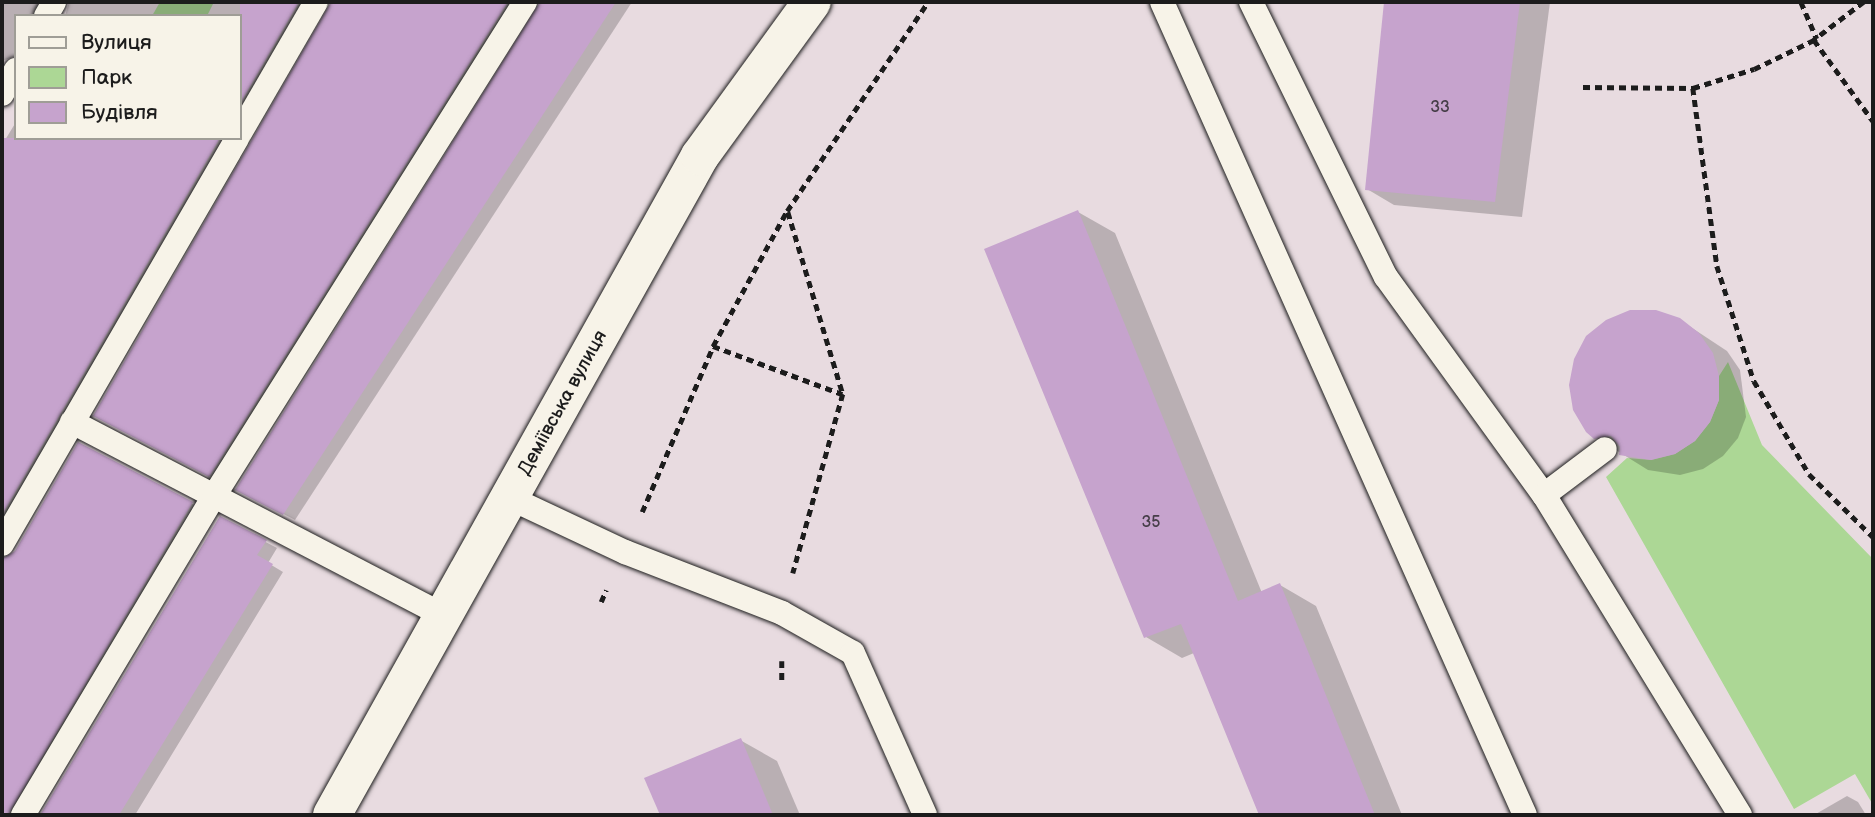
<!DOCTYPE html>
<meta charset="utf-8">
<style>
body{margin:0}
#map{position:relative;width:1875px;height:817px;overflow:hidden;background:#e8dbe0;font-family:"Balsamiq Sans",sans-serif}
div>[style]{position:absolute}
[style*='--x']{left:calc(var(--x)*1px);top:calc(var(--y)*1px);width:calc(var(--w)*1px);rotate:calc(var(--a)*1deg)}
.green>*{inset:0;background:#acd795}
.shadow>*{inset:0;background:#0003}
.building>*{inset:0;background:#c6a3cd}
.path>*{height:4.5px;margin-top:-2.25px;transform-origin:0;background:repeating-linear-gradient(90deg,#1c1c1c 0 7px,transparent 0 12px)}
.roads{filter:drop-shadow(0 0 2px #1c1c1c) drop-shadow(0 0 2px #1c1c1c)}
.service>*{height:24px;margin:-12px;padding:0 12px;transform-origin:12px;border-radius:12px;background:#f7f3e8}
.tertiary>*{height:38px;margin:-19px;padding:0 19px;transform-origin:19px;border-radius:19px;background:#f7f3e8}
span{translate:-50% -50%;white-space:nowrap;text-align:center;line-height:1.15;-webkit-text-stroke:5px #f7f3e8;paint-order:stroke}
.number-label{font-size:16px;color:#463e48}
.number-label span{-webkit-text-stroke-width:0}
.street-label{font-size:19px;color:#1c1c1c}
.frame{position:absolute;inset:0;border:4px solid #1c1c1c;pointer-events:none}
.legend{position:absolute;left:14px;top:14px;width:228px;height:126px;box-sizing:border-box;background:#f7f3e8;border:2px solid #9f9d96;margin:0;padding:9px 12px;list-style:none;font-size:21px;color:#1c1c1c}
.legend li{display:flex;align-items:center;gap:14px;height:35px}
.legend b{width:35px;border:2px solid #9f9d96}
</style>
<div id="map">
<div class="green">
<div style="clip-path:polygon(160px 2px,214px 2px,207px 16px,152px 16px)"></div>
<div style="clip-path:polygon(1728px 362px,1762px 445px,1873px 559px,1873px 805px,1855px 774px,1794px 809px,1606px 477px,1627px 458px,1651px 460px,1675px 454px,1695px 441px,1710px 422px,1719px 400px,1719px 376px)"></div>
</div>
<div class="shadow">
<div style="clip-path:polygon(2px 2px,52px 2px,44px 16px,16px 16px,16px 56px,2px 61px)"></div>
<div style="clip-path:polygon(69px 2px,314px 2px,240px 131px,240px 16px,65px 16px)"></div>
<div style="clip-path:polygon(331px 2px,523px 2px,221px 482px,107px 422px,331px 10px)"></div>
<div style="clip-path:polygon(542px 2px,632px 2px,295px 520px,238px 490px)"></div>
<div style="clip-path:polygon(1386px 2px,1550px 2px,1522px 217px,1394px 205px,1367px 189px)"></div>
<div style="clip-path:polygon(16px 122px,16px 138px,235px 138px,2px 541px,2px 145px)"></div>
<div style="clip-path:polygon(1078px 212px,1115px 233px,1262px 593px,1280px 585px,1316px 606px,1402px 815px,1261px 815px,1194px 653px,1182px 658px,1146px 637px)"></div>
<div style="clip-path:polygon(1680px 320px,1727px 351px,1740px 370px,1746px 417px,1738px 438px,1723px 456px,1703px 469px,1680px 475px,1648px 470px,1595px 437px)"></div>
<div style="clip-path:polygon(79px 444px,204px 510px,21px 815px,2px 815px,2px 558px,16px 553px)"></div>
<div style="clip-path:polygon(220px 518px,277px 548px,268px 563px,283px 572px,135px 815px,42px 815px)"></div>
<div style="clip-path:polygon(740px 740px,777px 761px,800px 815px,661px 815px,646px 779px)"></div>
<div style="clip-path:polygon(1847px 796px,1858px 802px,1866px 815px,1814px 815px)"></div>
</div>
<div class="building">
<div style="clip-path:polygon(240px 2px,299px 2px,240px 104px)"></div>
<div style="clip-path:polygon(331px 2px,508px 2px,209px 477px,93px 416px)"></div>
<div style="clip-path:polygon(540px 2px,616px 2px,283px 515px,235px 490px)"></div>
<div style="clip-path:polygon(1384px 2px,1520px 2px,1495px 202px,1365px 190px)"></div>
<div style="clip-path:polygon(2px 138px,220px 138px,2px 515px)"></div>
<div style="clip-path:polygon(1078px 210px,1238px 601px,1280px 583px,1375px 815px,1259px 815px,1181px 624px,1144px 638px,984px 249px)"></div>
<div style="clip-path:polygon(1630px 310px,1656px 310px,1680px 318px,1699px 333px,1713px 353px,1719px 376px,1719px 400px,1710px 422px,1695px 441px,1675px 454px,1651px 460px,1619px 455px,1620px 447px,1611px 436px,1594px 439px,1586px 432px,1573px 410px,1569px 385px,1574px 359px,1586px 336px,1606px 320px)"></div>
<div style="clip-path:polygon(78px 442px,193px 502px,8px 815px,2px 815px,2px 559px,15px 551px)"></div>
<div style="clip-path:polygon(220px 516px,267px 540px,257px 555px,273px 564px,119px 815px,40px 815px)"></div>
<div style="clip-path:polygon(741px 738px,773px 815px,660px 815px,644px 778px)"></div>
</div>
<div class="path">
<div style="--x:1801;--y:2;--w:40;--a:66.6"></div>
<div style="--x:1864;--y:2;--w:63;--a:142.8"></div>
<div style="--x:1814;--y:40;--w:100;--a:53.9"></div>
<div style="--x:1583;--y:87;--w:110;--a:0.5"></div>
<div style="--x:1693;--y:88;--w:64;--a:-17.3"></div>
<div style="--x:1754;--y:69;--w:67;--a:-25.8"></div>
<div style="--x:1693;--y:88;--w:180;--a:82.3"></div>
<div style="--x:1717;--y:266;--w:121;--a:72.2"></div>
<div style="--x:1754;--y:381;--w:108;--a:59.4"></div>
<div style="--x:1809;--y:474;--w:90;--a:44.5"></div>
<div style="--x:788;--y:212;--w:190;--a:73.2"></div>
<div style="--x:843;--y:394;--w:186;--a:105.6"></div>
<div style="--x:713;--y:346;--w:138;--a:20.4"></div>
<div style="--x:642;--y:512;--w:181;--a:-66.8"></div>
<div style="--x:713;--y:346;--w:154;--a:-61.3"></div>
<div style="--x:787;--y:211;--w:252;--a:-56"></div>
<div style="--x:601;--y:602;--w:13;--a:-67"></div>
<div style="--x:782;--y:661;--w:20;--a:90"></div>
</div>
<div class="roads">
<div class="service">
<div style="--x:1162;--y:2;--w:890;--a:65.94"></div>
<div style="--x:1251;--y:2;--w:306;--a:63.9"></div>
<div style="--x:1386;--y:277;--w:269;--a:54.1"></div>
<div style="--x:1544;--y:495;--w:375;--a:58.5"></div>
<div style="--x:46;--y:16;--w:16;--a:-60"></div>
<div style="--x:2;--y:94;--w:28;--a:-60"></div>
<div style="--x:240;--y:133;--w:151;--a:-59.9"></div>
<div style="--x:72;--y:422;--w:417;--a:27.5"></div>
<div style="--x:1544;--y:495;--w:76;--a:-37"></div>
<div style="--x:510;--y:498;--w:127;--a:25.2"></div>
<div style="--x:625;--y:552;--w:168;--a:21.2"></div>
<div style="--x:782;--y:613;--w:81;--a:29.4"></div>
<div style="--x:853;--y:653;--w:177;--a:66"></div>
<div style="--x:2;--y:544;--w:469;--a:-59.9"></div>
<div style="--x:23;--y:815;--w:372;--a:-59.1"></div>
<div style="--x:214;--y:496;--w:584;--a:-57.81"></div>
</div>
<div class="tertiary">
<div style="--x:332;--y:815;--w:755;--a:-60.82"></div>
<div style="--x:700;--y:156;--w:190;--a:-54"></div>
</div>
</div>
<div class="number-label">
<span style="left:1440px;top:108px">33</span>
<span style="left:1151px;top:523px">35</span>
</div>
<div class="street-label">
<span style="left:563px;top:403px;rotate:-61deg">Деміївська вулиця</span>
</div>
<div class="frame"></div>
<ul class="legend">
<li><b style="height:9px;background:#f7f3e8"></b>Вулиця</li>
<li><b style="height:19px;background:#acd795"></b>Парк</li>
<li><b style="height:19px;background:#c6a3cd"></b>Будівля</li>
</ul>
</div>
